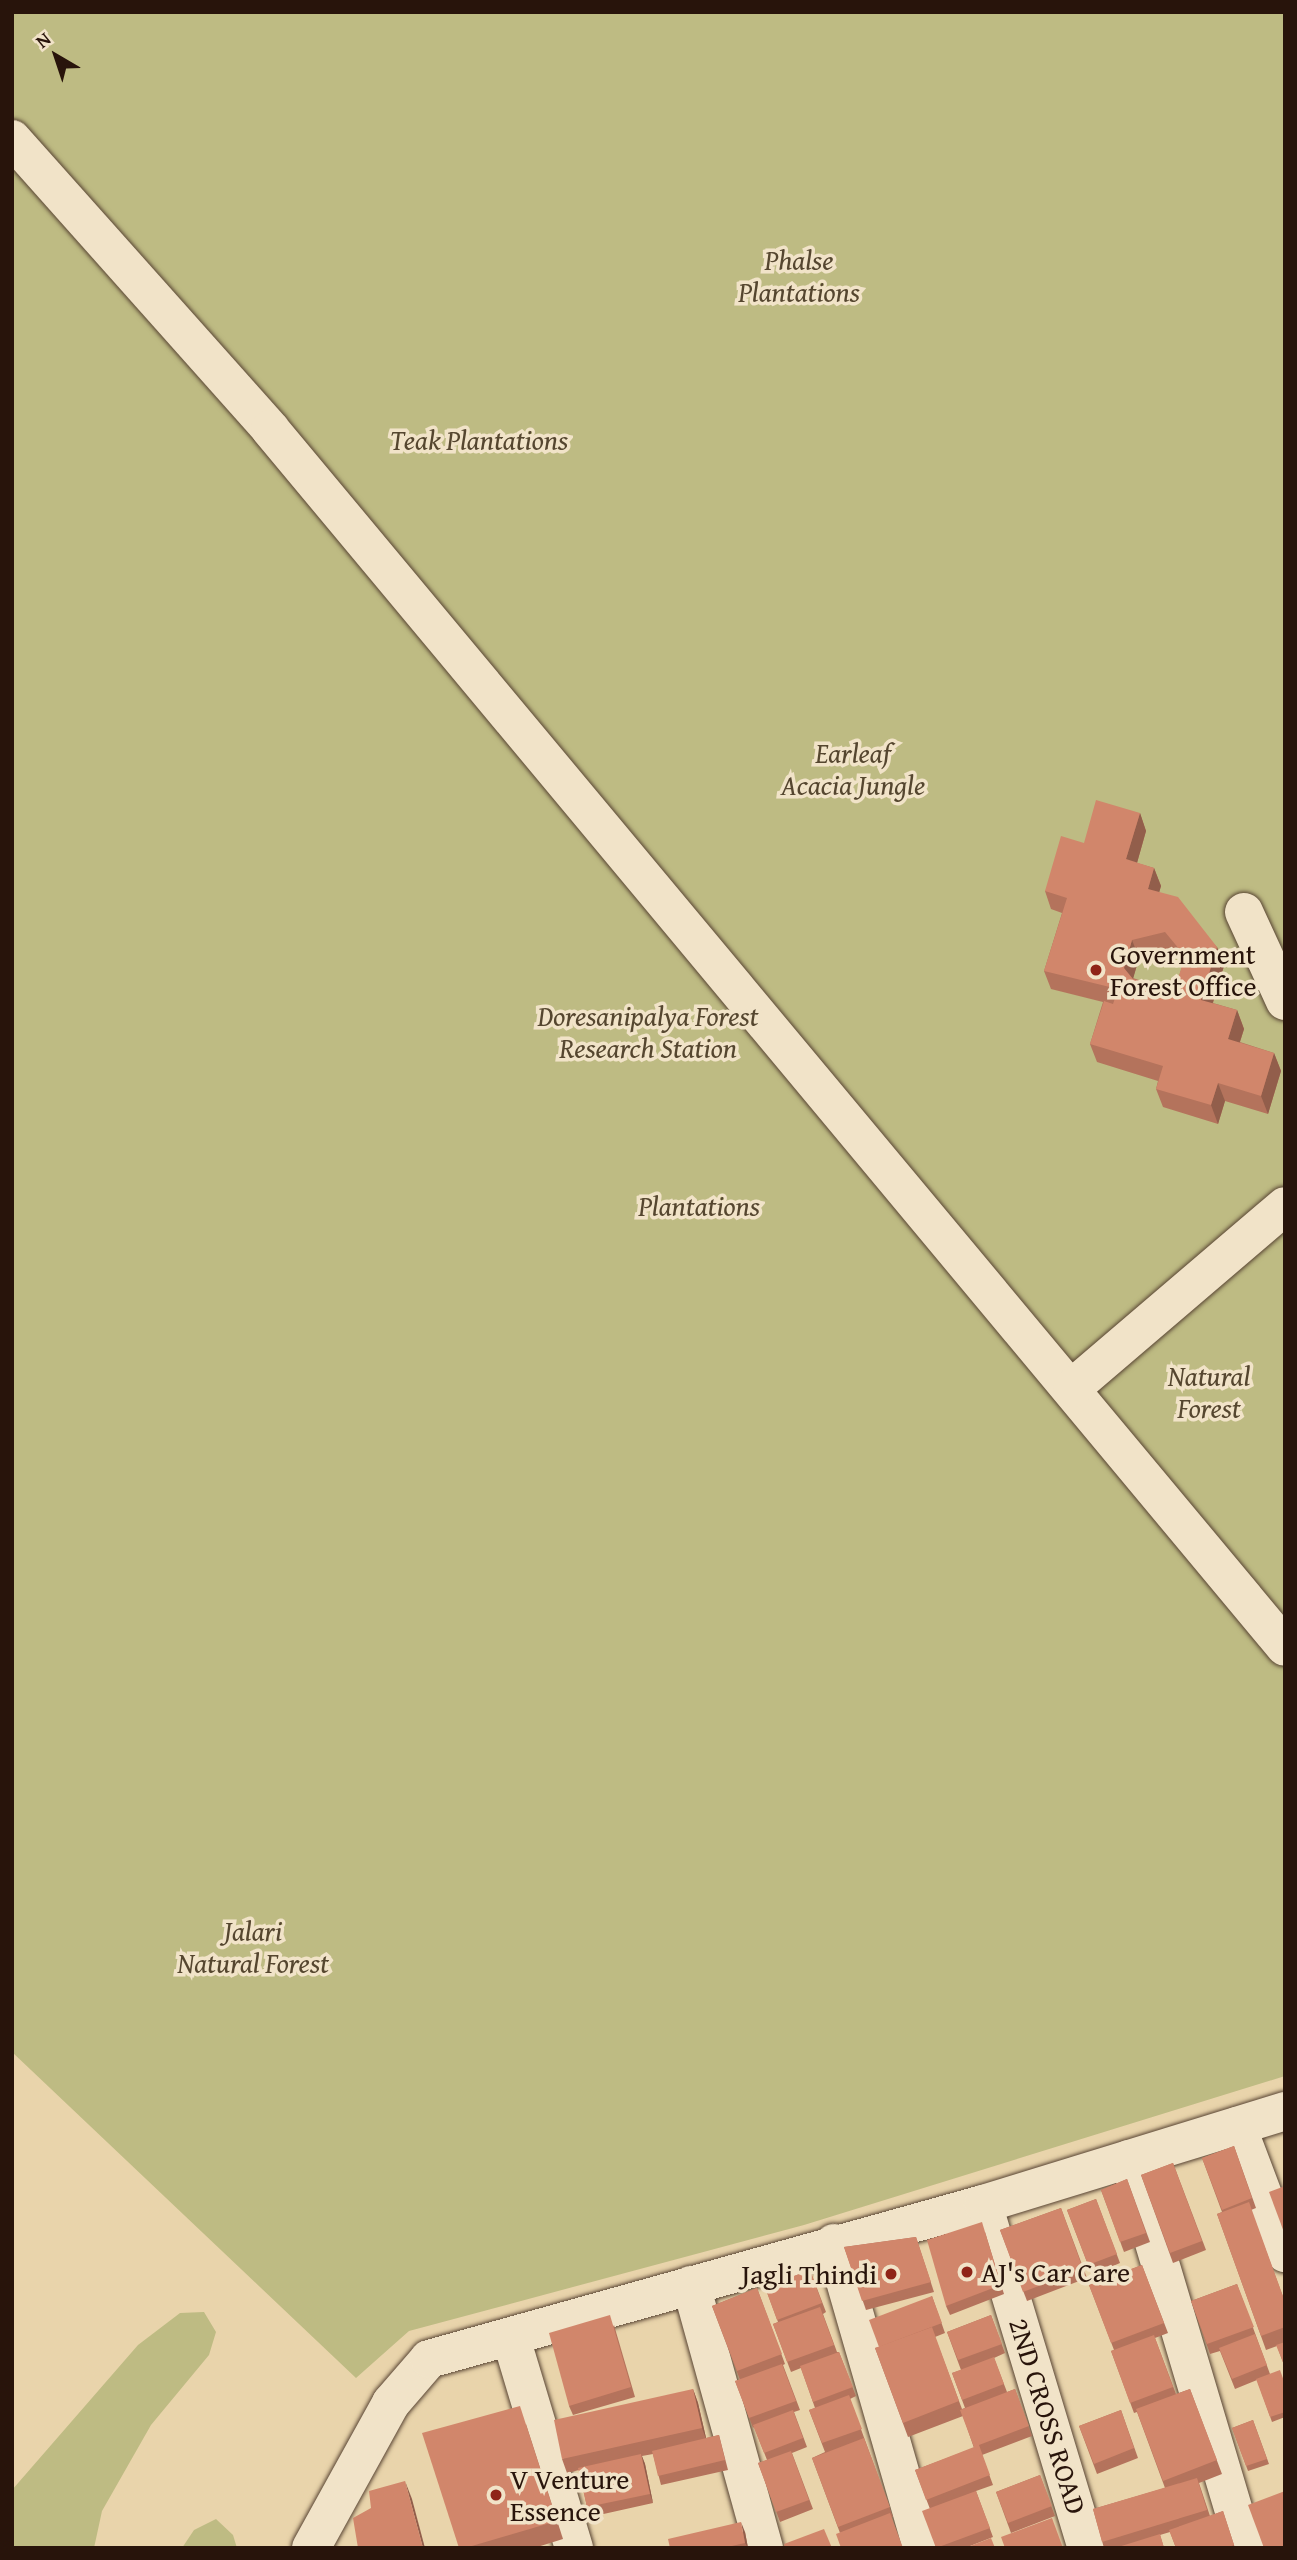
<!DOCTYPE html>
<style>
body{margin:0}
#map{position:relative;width:1297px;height:2560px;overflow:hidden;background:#e9d4ab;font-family:"Gentium Book Plus",serif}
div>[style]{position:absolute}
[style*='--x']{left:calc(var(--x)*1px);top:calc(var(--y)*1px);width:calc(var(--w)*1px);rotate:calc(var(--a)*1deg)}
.green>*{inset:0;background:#bebb83}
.roads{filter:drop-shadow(0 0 2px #584433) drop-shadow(0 0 2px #584433)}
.minor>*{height:38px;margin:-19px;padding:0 19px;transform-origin:19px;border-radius:19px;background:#f1e3c8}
.wall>*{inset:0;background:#b4735c}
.shaded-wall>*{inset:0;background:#925e4b}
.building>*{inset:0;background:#d1866b}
.dots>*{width:19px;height:19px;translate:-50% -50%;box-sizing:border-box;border:4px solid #f1e3c8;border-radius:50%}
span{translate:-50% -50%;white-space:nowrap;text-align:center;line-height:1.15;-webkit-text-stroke:7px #f1e3c8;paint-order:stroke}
.park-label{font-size:28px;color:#55462f;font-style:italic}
.poi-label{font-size:28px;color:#28140b}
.left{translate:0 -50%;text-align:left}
.right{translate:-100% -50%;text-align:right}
.street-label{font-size:28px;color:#28140b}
.frame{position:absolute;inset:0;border:14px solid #28140b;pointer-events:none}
.north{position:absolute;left:21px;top:21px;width:70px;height:70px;-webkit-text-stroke:5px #f1e3c8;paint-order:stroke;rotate:321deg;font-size:19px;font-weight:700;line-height:28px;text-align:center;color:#28140b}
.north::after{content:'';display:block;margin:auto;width:24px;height:32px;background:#28140b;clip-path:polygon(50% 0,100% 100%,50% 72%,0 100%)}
</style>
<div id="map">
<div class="green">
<div style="clip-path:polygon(12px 12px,1285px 12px,1285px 2076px,804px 2225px,409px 2331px,356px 2378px,12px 2052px)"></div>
<div style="clip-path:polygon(204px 2312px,216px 2332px,209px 2355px,151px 2425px,102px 2511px,94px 2548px,12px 2548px,12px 2490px,138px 2345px,180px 2313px)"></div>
<div style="clip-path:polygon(216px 2519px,233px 2535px,237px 2548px,182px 2548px,194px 2530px)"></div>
</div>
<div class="roads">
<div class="minor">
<div style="--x:12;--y:139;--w:388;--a:48.3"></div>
<div style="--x:270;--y:429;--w:1585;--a:50.19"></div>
<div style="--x:1244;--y:912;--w:98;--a:65.3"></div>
<div style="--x:1072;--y:1388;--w:280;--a:-40.5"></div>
<div style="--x:1237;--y:2126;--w:136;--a:69.3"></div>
<div style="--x:1129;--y:2159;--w:406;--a:73.4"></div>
<div style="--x:983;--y:2204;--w:359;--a:73.2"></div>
<div style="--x:834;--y:2243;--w:317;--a:73.9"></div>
<div style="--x:691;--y:2285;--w:273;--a:74.5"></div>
<div style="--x:511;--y:2338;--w:219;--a:73.3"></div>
<div style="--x:311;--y:2548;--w:166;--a:-61.1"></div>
<div style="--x:391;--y:2403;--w:58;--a:-49.2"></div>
<div style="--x:429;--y:2359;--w:575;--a:-15.63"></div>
<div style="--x:983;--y:2204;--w:316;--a:-17.1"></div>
</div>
</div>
<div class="wall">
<div style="clip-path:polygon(evenodd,1140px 813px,1146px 831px,1137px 863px,1154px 868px,1161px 886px,1159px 892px,1217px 947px,1224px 966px,1213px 1003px,1237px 1010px,1244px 1029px,1240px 1042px,1274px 1053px,1281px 1071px,1268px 1114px,1225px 1101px,1218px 1124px,1163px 1107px,1156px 1089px,1158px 1081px,1097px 1062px,1090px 1044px,1103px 1002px,1051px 989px,1044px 971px,1062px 913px,1051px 909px,1045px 891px,1140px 813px,1172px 950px,1183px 964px,1178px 979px,1165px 989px,1133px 978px,1139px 958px,1172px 950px)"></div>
<div style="clip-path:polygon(1234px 2146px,1256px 2208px,1251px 2210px,1285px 2302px,1285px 2368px,1277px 2346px,1266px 2350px,1217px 2214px,1222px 2212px,1202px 2158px)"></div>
<div style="clip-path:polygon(1173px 2163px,1206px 2250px,1173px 2263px,1141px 2175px)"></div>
<div style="clip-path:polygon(1127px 2179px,1150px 2242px,1124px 2252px,1101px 2190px)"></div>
<div style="clip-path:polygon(1096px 2199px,1120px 2263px,1092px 2275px,1067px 2210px)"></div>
<div style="clip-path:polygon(1061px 2208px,1087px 2278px,1027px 2301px,1000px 2230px)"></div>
<div style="clip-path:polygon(985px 2232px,1004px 2294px,950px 2315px,946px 2306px)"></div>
<div style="clip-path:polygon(916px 2237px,934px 2292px,866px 2310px,844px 2247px)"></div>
<div style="clip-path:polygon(1142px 2265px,1168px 2333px,1155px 2338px,1176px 2394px,1190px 2389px,1222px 2474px,1199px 2483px,1210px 2516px,1223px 2511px,1235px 2548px,1176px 2548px,1170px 2532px,1160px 2535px,1164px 2548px,1104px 2548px,1093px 2509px,1165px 2488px,1137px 2412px,1134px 2413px,1111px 2351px,1114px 2350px,1089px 2285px)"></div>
<div style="clip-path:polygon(810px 2270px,826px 2312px,823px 2314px,837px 2352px,839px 2352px,856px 2396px,850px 2399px,893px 2517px,840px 2533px,812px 2458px,825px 2452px,809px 2410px,815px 2408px,801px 2368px,791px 2372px,773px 2324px,778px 2322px,765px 2287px)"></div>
<div style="clip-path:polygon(1237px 2284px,1270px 2374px,1285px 2384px,1285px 2417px,1272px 2422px,1257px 2380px,1235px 2389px,1220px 2351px,1210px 2354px,1191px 2301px)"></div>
<div style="clip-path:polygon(757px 2288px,785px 2364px,783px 2365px,800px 2410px,794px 2412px,807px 2447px,792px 2453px,813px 2509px,780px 2522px,758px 2463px,767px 2460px,754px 2427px,753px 2428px,735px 2381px,740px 2380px,712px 2306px)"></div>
<div style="clip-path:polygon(932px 2296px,945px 2333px,935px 2337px,962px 2409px,965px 2408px,952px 2373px,961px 2370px,947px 2332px,991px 2315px,1005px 2353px,994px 2358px,1007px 2392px,1015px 2389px,1032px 2436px,982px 2455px,993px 2485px,976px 2491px,993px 2537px,965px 2548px,936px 2548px,930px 2509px,915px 2470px,974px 2448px,963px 2416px,908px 2437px,875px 2348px,879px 2347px)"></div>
<div style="clip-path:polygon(614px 2325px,635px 2397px,573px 2415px,569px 2406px)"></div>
<div style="clip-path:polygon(693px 2389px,698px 2403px,706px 2438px,719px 2435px,728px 2470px,661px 2485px,653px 2454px,642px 2456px,645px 2464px,653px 2503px,590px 2517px,587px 2507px,579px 2470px,567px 2473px,562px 2459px)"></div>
<div style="clip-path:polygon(1121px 2410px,1138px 2458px,1097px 2474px,1079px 2426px)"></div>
<div style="clip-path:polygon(1253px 2420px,1269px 2464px,1248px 2471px,1232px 2428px)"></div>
<div style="clip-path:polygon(526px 2424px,563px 2539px,534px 2548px,459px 2548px)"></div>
<div style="clip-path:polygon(1040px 2475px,1055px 2516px,1011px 2533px,996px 2492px)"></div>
<div style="clip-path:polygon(745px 2532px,748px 2548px,670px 2548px)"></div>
</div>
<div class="shaded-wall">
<div style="clip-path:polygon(1140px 813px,1146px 831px,1133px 877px,1126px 859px)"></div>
<div style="clip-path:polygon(1154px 868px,1161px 886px,1155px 907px,1148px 889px)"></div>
<div style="clip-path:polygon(1132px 940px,1139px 958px,1131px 986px,1124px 968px)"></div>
<div style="clip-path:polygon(1217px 947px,1224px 966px,1208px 1018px,1201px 1000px)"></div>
<div style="clip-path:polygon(1237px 1010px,1244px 1029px,1235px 1057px,1228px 1039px)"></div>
<div style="clip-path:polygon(1274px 1053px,1281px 1071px,1268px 1114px,1261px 1096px)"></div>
<div style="clip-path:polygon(1218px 1083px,1225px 1101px,1218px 1124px,1211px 1105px)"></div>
<div style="clip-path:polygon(693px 2389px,698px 2403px,707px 2442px,702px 2428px)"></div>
<div style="clip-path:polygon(641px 2454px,645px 2464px,653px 2503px,650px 2494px)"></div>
<div style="clip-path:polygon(405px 2481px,412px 2499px,425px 2548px,423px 2548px)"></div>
<div style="clip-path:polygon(741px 2522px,745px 2532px,748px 2548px,745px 2543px)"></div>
</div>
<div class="building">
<div style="clip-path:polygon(evenodd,1096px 800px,1140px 813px,1126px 859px,1154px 868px,1148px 889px,1178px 897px,1217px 947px,1201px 1000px,1237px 1010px,1228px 1039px,1274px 1053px,1261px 1096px,1218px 1083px,1211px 1105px,1156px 1089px,1163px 1066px,1090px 1044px,1104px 1001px,1113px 1004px,1118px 989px,1044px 971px,1067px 898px,1045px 891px,1061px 836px,1084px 843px,1096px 800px,1165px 932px,1185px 956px,1178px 979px,1165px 989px,1133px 979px,1124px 968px,1132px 940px,1165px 932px)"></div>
<div style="clip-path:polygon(1234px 2146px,1252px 2198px,1222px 2210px,1202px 2158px)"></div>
<div style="clip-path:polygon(1173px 2163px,1202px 2241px,1170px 2253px,1141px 2175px)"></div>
<div style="clip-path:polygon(1127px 2179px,1146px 2233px,1120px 2242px,1101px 2190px)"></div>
<div style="clip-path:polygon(1285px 2186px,1285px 2235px,1269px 2192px)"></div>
<div style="clip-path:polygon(1096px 2199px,1117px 2254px,1088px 2265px,1067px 2210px)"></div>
<div style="clip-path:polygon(1249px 2202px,1285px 2302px,1285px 2327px,1261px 2336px,1217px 2214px)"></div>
<div style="clip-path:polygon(1061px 2208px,1083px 2269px,1023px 2292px,1000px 2230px)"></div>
<div style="clip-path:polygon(982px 2222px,1001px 2285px,946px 2306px,927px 2240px)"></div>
<div style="clip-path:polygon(916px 2237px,931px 2282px,862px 2301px,844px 2247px)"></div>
<div style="clip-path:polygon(1142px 2265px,1164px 2323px,1111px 2343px,1089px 2285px)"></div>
<div style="clip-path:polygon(810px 2270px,822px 2303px,777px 2320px,765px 2287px)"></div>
<div style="clip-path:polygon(1237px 2284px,1254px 2327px,1207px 2344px,1191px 2301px)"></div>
<div style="clip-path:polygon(757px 2288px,782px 2354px,737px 2371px,712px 2306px)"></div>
<div style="clip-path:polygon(932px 2296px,942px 2323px,879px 2347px,869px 2320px)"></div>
<div style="clip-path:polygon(820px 2307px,834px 2345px,787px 2362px,773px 2324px)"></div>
<div style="clip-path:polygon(610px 2315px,631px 2387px,569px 2406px,549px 2333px)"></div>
<div style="clip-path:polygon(991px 2315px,1002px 2344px,958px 2360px,947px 2332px)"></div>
<div style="clip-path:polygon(932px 2327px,959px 2401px,903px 2423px,875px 2348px)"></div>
<div style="clip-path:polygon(1255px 2334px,1267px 2365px,1232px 2379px,1219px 2348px)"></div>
<div style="clip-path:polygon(1154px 2335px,1173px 2387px,1130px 2403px,1111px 2351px)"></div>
<div style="clip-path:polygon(1285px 2342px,1285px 2367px,1276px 2345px)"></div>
<div style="clip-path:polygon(839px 2352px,853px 2387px,813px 2402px,800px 2366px)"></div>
<div style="clip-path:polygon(994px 2357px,1004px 2384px,962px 2400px,952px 2373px)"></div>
<div style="clip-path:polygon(782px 2364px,796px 2401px,749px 2418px,735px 2381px)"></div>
<div style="clip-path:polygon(1280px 2370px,1285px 2384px,1285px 2412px,1270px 2417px,1256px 2379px)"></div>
<div style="clip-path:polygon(693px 2389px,702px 2428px,562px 2459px,554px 2420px)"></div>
<div style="clip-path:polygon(1015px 2389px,1029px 2426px,979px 2445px,990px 2475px,926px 2500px,915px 2470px,974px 2447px,960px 2410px)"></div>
<div style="clip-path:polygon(1190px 2389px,1217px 2460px,1163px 2481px,1136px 2409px)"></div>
<div style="clip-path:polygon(849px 2395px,862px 2429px,822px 2443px,809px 2410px)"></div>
<div style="clip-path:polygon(520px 2406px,557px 2521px,465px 2548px,459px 2548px,422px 2433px)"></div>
<div style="clip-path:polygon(793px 2410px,803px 2438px,764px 2453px,753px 2425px)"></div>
<div style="clip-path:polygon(1121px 2410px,1134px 2448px,1094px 2464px,1079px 2426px)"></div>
<div style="clip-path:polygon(1253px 2420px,1267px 2459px,1246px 2466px,1232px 2428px)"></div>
<div style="clip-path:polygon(719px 2435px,725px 2460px,658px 2476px,652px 2451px)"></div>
<div style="clip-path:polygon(864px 2438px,890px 2507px,838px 2527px,812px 2458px)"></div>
<div style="clip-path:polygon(791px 2451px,809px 2500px,776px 2512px,758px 2463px)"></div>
<div style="clip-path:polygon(641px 2454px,650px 2494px,587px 2507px,578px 2468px)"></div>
<div style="clip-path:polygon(1040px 2475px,1052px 2506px,1008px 2523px,996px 2492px)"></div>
<div style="clip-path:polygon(1197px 2478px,1207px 2510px,1102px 2542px,1093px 2509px)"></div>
<div style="clip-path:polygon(405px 2481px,423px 2548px,358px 2548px,353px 2518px,371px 2508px,369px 2491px)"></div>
<div style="clip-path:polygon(976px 2491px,990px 2528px,936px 2548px,922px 2511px)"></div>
<div style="clip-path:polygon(1285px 2491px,1285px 2548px,1264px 2548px,1248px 2505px)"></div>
<div style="clip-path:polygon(1223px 2511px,1234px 2545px,1227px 2548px,1176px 2548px,1169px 2530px)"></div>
<div style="clip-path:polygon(890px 2513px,903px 2548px,841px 2548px,836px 2534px)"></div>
<div style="clip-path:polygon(1052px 2518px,1063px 2548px,1005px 2548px,1001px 2537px)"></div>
<div style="clip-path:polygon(741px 2522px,745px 2543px,723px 2548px,670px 2548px,668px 2539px)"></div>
<div style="clip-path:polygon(824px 2529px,832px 2548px,785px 2548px,784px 2544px)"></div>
<div style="clip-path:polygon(1160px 2534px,1164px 2548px,1115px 2548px)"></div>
<div style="clip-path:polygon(991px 2538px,995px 2548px,965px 2548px)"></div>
</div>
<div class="dots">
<div style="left:1096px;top:970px;background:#8f2418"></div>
<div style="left:967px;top:2272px;background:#8f2418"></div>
<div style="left:891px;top:2274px;background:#8f2418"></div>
<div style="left:496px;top:2495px;background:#8f2418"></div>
</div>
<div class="park-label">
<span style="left:799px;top:276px">Phalse<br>Plantations</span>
<span style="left:479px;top:440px">Teak Plantations</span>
<span style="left:853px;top:769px">Earleaf<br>Acacia Jungle</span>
<span style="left:648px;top:1032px">Doresanipalya Forest<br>Research Station</span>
<span style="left:699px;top:1206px">Plantations</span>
<span style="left:1209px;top:1392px">Natural<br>Forest</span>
<span style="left:253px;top:1947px">Jalari<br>Natural Forest</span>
</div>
<div class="poi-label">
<span class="left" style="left:1110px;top:970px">Government<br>Forest Office</span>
<span class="left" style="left:981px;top:2272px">AJ's Car Care</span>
<span class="right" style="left:877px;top:2274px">Jagli Thindi</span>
<span class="left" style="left:510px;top:2495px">V Venture<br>Essence</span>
</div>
<div class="street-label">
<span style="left:1048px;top:2416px;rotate:73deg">2ND CROSS ROAD</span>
</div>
<div class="frame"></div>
<div class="north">N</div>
</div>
